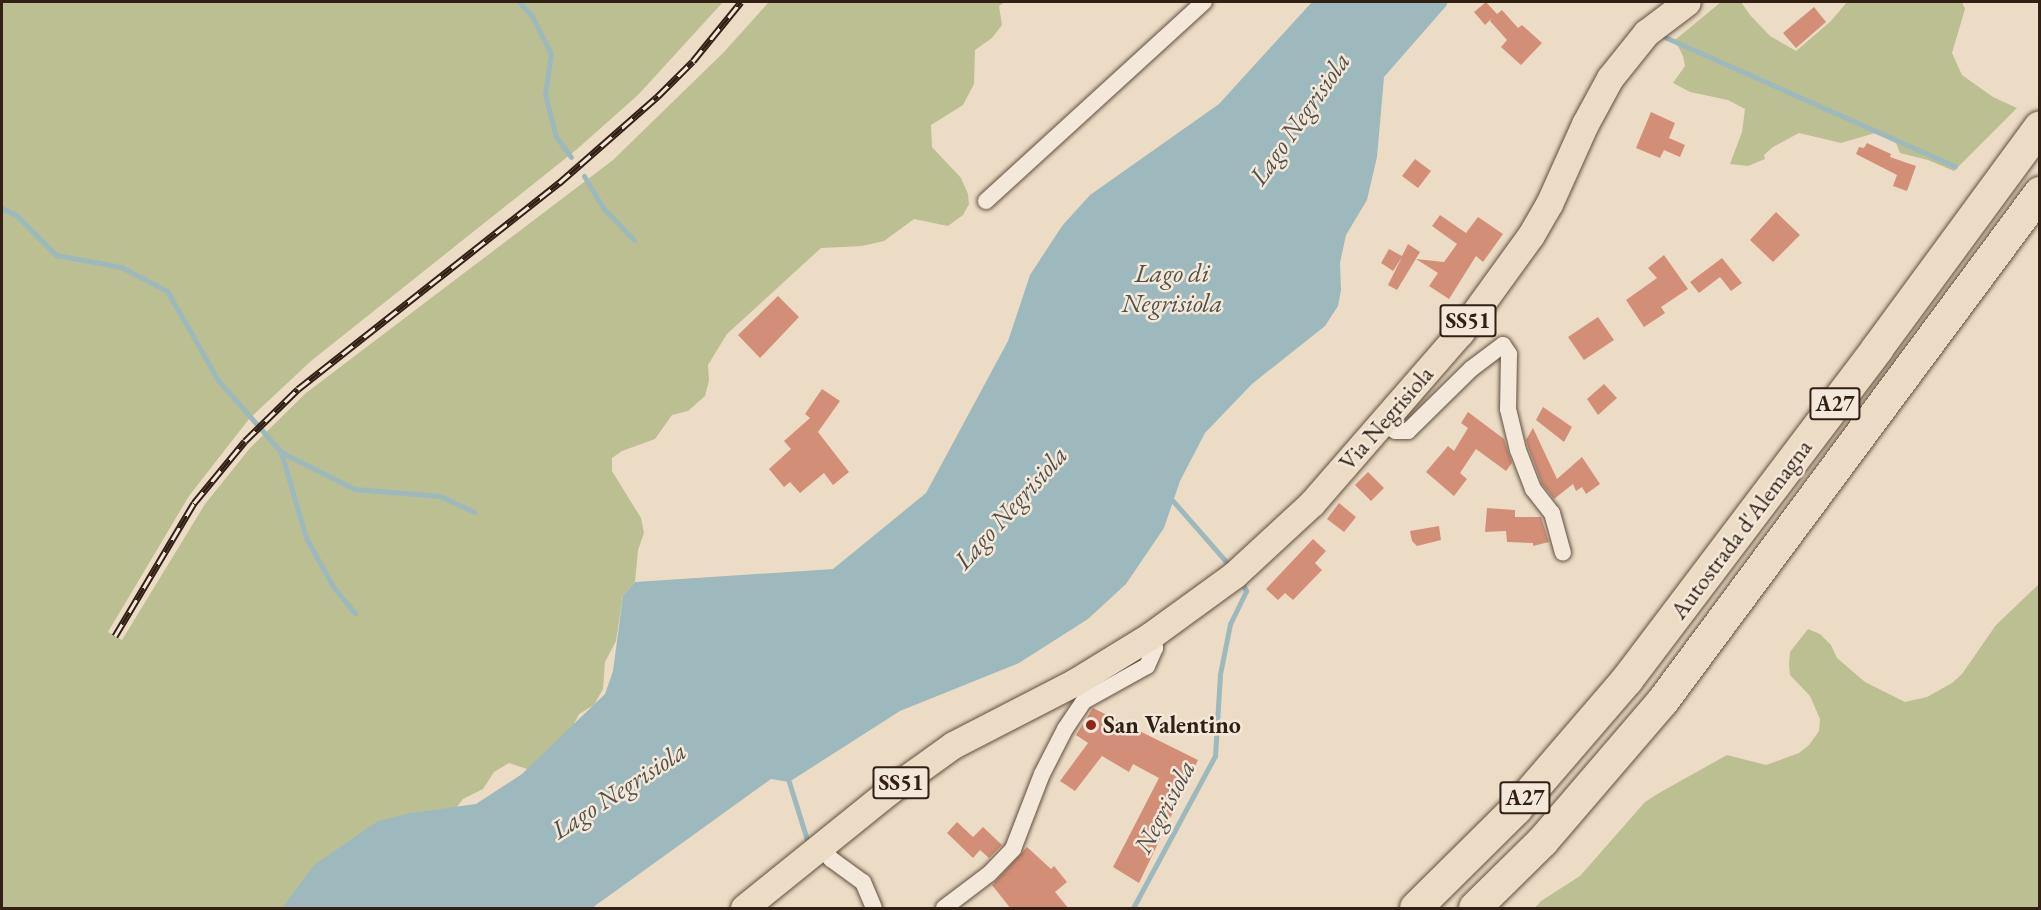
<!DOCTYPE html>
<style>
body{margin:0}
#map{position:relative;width:2041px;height:910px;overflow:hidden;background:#eddcc5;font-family:"EB Garamond",serif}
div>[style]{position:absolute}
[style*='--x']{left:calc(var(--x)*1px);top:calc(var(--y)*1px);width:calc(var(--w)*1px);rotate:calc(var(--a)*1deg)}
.green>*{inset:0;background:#bbbf92}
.water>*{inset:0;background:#9db9be}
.stream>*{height:5px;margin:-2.5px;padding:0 2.5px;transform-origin:2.5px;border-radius:2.5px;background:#9db9be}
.building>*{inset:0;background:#d38e77}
.roads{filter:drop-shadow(0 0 2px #614f41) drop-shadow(0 0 2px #614f41)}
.minor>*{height:16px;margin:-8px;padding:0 8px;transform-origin:8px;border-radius:8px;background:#f3e8d9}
.primary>*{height:27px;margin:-13.5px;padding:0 13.5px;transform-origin:13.5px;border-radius:13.5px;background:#eddcc5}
.motorway>*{height:32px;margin:-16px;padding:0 16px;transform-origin:16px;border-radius:16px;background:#eddcc5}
.rail>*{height:7px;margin-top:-3.5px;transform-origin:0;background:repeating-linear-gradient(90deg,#f3e8d9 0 14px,#322015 0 28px);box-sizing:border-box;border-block:2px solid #322015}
.dots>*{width:16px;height:16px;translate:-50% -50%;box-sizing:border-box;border:3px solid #f3e8d9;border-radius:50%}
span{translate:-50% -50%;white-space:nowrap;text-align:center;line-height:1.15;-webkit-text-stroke:5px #f3e8d9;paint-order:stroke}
.shield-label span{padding:2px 4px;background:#f3e8d9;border:2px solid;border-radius:4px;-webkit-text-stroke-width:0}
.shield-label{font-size:22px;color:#322015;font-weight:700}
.street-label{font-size:24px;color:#322015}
.poi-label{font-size:24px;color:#322015;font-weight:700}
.left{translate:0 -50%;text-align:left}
.water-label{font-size:26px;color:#524e48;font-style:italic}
.frame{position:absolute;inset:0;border:3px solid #322015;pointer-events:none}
</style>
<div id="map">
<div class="green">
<div style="clip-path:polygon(2px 2px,723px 2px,638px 95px,576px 150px,311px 361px,249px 419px,189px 496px,108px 632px,122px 640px,205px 504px,250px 448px,306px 393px,613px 160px,724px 52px,769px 2px,1005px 2px,999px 6px,1002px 25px,992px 38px,975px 50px,974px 84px,963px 105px,931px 125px,932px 147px,961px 178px,968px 194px,969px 204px,963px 215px,948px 226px,914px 219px,884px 241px,862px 246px,821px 248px,727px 334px,708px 365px,709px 380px,705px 396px,688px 411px,672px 415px,655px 439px,622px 451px,612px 458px,612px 471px,641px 518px,644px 533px,638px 550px,635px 582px,623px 596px,616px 641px,605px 662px,603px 689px,594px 705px,579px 714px,567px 738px,533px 771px,509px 763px,494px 772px,483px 789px,463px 799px,451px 815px,307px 908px,2px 908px)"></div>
<div style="clip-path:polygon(1721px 2px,1741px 2px,1750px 15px,1770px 36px,1796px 51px,1831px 21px,1847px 2px,1962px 2px,1965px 9px,1952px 53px,1962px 75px,1993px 97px,2017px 108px,1954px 171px,1928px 160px,1900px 153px,1896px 143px,1875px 133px,1841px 143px,1799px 133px,1773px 147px,1764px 155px,1765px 159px,1748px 166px,1730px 164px,1742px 132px,1745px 109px,1728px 100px,1690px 92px,1673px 83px,1685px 66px,1683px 56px,1675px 40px)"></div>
<div style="clip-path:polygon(2039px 584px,2039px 908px,1535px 908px,1541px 901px,1580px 876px,1645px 802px,1659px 793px,1727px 755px,1766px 765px,1799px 753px,1809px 745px,1819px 731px,1820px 719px,1810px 696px,1790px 675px,1789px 664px,1790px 652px,1808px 629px,1820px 634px,1831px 645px,1837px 658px,1865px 682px,1905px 702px,1927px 697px,1952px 683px,1962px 674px,1996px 625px)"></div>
</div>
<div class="water">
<div style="clip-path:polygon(1312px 2px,1447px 2px,1447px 5px,1384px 77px,1377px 157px,1367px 200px,1346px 235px,1340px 263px,1341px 290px,1338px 306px,1325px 326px,1252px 384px,1205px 433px,1180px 481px,1164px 528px,1126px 584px,1088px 619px,1019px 663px,900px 711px,789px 782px,771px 779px,592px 908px,282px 908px,314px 865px,378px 821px,411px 813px,476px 804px,522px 774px,605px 694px,613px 671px,623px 596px,635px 582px,833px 569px,926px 493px,1008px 341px,1030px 275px,1062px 226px,1090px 195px,1219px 104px)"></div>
</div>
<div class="stream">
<div style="--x:519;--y:2;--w:19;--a:47"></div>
<div style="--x:532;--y:16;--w:42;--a:63.4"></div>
<div style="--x:551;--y:54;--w:40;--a:98.5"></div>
<div style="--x:545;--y:94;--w:44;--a:75.7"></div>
<div style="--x:556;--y:137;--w:25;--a:53"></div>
<div style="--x:1658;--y:34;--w:325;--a:24"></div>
<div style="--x:584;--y:176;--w:39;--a:59"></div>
<div style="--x:604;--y:209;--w:43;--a:45.9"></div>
<div style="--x:2;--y:208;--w:16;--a:27"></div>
<div style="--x:16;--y:215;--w:57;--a:45"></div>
<div style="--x:56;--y:255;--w:66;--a:10.5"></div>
<div style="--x:121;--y:267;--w:52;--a:27.6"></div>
<div style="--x:167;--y:291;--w:103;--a:60.2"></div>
<div style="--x:218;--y:380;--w:96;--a:48.8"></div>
<div style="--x:281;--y:452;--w:90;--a:73.8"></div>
<div style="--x:306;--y:538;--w:57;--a:60.8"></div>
<div style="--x:334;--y:588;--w:33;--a:50"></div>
<div style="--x:281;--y:452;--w:83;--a:26.6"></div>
<div style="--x:355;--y:489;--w:85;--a:4.7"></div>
<div style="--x:440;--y:496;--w:38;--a:25"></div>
<div style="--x:1173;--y:501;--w:86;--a:48.8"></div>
<div style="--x:789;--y:782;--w:64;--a:72.7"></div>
<div style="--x:1133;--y:908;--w:173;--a:-61.7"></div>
<div style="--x:1215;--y:756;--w:82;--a:-86.5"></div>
<div style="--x:1220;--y:674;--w:51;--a:-78.7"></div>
<div style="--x:1230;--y:624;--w:37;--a:-64"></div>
<div style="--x:1246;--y:591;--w:14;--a:-115"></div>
</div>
<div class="building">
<div style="clip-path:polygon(1486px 2px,1497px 14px,1502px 10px,1518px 28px,1522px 25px,1542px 43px,1521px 65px,1501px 47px,1507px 40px,1490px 21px,1492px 18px,1485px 25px,1474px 12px)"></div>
<div style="clip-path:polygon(1814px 7px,1826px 22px,1796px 48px,1783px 33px)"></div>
<div style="clip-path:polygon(1651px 112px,1675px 123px,1669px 138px,1685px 145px,1680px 157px,1664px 150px,1660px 158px,1636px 148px)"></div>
<div style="clip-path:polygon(1867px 143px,1891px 154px,1890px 157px,1916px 166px,1907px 191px,1893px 186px,1897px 175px,1856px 154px,1859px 147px,1864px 148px)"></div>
<div style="clip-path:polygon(1415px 159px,1431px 171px,1418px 188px,1402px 176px)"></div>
<div style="clip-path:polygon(1776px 212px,1800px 235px,1773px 262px,1750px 240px)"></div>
<div style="clip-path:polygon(1440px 215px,1466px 233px,1478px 217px,1503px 234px,1483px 262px,1476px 256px,1449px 299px,1429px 286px,1438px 273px,1416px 259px,1444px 262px,1457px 244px,1432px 226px)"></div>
<div style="clip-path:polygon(1408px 244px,1420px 252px,1397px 290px,1388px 285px,1402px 257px,1393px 271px,1381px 263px,1389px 249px,1402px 256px)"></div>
<div style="clip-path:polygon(1664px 255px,1688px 289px,1661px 307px,1665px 313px,1644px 327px,1626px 300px,1657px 278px,1648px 268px)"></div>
<div style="clip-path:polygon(1722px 258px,1742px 283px,1731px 291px,1720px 277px,1699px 293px,1690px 282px)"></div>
<div style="clip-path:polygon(778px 296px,799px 317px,760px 358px,738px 335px)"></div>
<div style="clip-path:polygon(1598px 317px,1614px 340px,1584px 360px,1568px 337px)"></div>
<div style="clip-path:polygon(1604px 384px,1617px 398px,1598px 415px,1587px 399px)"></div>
<div style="clip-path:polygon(822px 389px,840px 401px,818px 432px,849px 472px,833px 485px,824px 473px,800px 493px,790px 482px,784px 487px,769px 469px,791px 449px,784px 441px,810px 418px,805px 414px)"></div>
<div style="clip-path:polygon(1543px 407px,1572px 427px,1564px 442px,1536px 420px)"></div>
<div style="clip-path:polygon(1468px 412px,1504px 439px,1512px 463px,1506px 471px,1476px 449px,1460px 473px,1467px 479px,1454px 496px,1426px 472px,1448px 446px,1454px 451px,1468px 428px,1461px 423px)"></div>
<div style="clip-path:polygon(1533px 428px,1557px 479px,1582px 457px,1600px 484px,1586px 494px,1582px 487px,1576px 491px,1573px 484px,1554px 499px,1542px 484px,1528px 447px,1526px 440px)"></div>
<div style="clip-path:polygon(1368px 472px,1384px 488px,1371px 501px,1355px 485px)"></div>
<div style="clip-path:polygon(1339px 503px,1356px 517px,1344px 532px,1327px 519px)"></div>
<div style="clip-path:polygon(1487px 508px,1515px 510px,1515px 517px,1541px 517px,1549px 542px,1533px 546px,1533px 543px,1507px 542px,1506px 531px,1485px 532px)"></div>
<div style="clip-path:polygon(1439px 526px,1441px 540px,1417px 546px,1412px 541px,1410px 531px)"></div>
<div style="clip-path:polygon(1313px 539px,1326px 551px,1315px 563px,1322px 570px,1293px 600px,1285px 593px,1278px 600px,1266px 589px)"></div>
<div style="clip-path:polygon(1093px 708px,1198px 760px,1139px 883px,1113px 867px,1159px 778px,1133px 764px,1129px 772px,1102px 756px,1075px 791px,1060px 781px,1088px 743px,1076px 735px)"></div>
<div style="clip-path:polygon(957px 822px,973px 837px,983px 827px,1002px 845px,989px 858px,980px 850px,973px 858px,947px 833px)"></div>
<div style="clip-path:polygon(1027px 847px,1051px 869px,1054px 866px,1067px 882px,1055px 892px,1069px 909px,1011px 909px,992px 885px)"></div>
</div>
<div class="roads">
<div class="minor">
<div style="--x:986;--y:201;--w:295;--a:-42.4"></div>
<div style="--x:1382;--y:423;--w:16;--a:30"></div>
<div style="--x:1396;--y:431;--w:12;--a:0"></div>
<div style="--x:1408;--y:431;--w:88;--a:-44.5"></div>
<div style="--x:1471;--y:369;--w:40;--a:-37"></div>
<div style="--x:1503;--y:345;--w:11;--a:56"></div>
<div style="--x:1509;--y:354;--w:55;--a:91"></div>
<div style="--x:1508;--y:409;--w:42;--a:76.3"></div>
<div style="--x:1518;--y:450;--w:42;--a:69"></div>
<div style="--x:1533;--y:489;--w:31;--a:52"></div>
<div style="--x:1552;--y:513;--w:41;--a:74.6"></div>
<div style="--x:821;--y:847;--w:16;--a:50"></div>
<div style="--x:831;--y:859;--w:39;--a:36"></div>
<div style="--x:863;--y:882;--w:28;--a:67"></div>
<div style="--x:944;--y:908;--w:56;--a:-37.1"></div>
<div style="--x:989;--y:874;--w:35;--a:-46"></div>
<div style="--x:1013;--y:849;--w:80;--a:-68.9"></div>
<div style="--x:1042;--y:774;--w:51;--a:-62.9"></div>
<div style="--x:1065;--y:729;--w:34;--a:-56"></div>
<div style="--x:1084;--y:701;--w:72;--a:-29.1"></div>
<div style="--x:1147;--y:666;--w:20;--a:-66"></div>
<div style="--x:1155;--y:648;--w:13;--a:-113"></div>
</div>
<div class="primary">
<div style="--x:744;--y:908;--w:186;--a:-38.9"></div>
<div style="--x:889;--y:791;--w:79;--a:-35.7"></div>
<div style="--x:953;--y:745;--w:137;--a:-27.3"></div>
<div style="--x:1075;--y:682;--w:88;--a:-31.5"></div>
<div style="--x:1150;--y:636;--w:104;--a:-36"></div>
<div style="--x:1234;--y:575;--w:106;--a:-42.7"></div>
<div style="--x:1312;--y:503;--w:225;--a:-49"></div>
<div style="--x:1460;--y:333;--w:121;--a:-54.1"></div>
<div style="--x:1531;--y:235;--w:36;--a:-60"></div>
<div style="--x:1549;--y:204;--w:88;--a:-65.8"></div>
<div style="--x:1585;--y:124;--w:52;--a:-61.5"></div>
<div style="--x:1610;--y:78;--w:58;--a:-51.3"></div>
<div style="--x:1646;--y:33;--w:51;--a:-37.1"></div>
</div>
<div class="motorway">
<div style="--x:1416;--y:908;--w:141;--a:-44.7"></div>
<div style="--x:1516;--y:809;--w:170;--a:-49.3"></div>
<div style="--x:1627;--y:680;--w:415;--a:-52.9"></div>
<div style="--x:1877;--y:349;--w:275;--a:-53.7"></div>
<div style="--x:1475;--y:908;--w:95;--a:-44.6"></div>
<div style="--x:1543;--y:841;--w:184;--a:-49.4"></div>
<div style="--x:1663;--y:701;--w:633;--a:-53.42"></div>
</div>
</div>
<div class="rail">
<div style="--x:115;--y:636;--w:155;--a:-59.3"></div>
<div style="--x:194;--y:503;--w:80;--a:-50.6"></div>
<div style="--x:245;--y:441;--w:74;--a:-44.5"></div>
<div style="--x:298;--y:389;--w:333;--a:-38.3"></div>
<div style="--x:559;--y:183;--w:132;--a:-41.3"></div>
<div style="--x:658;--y:96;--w:49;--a:-45"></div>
<div style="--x:693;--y:61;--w:76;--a:-50.9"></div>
</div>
<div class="dots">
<div style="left:1091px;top:725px;background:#8f2418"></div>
</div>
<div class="shield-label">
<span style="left:1468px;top:321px">SS51</span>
<span style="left:1835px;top:404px">A27</span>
<span style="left:901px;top:783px">SS51</span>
<span style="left:1525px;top:798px">A27</span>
</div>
<div class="street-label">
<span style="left:1386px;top:418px;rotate:-49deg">Via Negrisiola</span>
<span style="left:1741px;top:529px;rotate:-53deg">Autostrada d'Alemagna</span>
</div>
<div class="poi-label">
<span class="left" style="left:1103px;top:725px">San Valentino</span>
</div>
<div class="water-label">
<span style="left:1300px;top:119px;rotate:-55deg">Lago Negrisiola</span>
<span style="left:1172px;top:289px">Lago di<br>Negrisiola</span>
<span style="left:1011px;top:508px;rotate:-48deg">Lago Negrisiola</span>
<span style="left:619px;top:791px;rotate:-33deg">Lago Negrisiola</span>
<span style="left:1165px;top:807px;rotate:-62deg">Negrisiola</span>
</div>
<div class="frame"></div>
</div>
